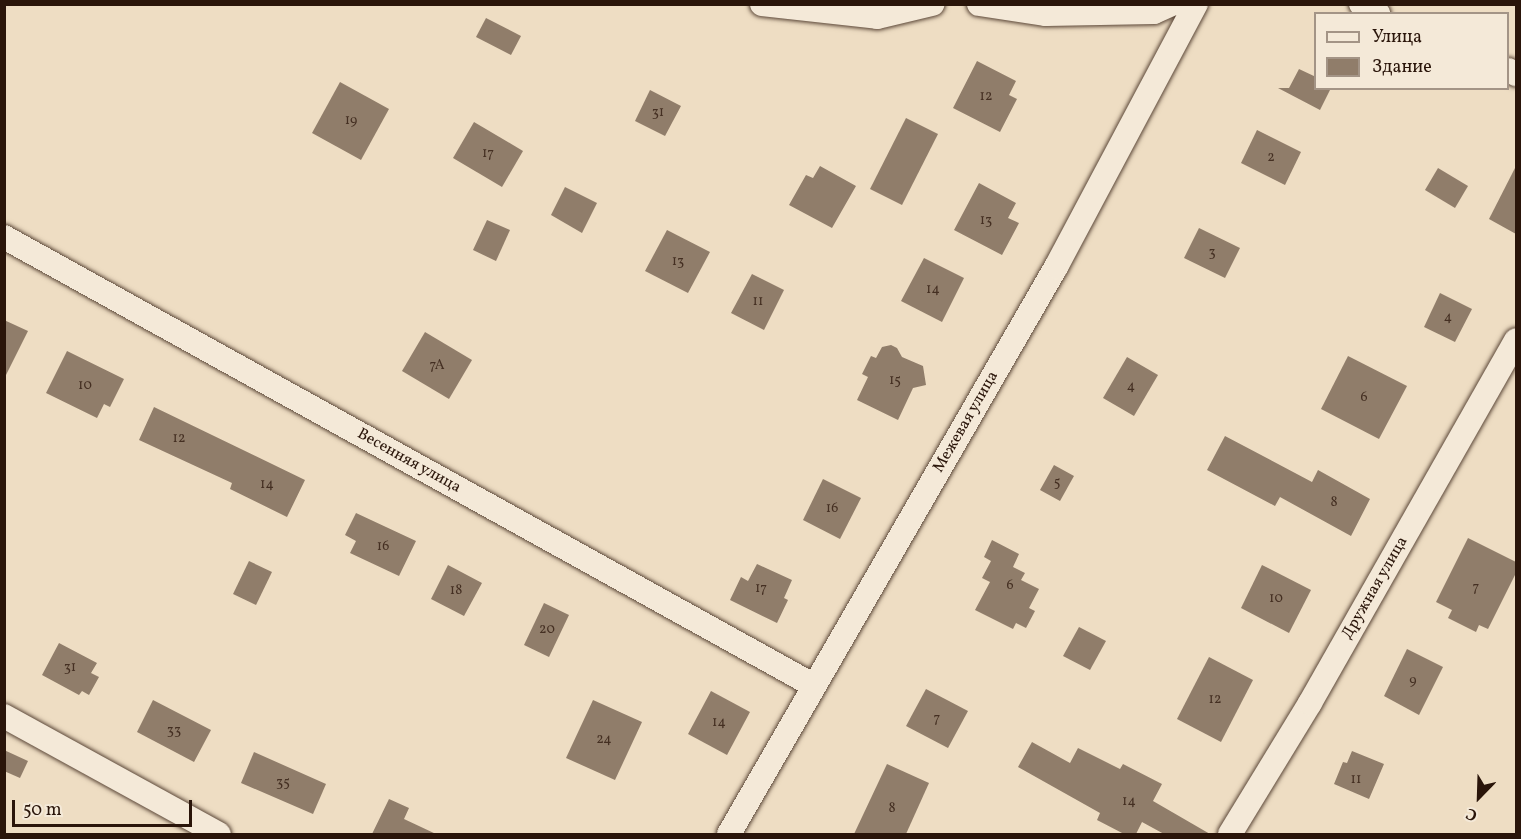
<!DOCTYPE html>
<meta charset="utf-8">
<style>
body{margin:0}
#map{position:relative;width:1521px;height:839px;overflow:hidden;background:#eeddc3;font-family:Vollkorn,serif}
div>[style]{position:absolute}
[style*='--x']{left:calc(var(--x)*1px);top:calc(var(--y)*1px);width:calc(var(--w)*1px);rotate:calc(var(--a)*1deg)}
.building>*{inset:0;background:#907d6a}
.roads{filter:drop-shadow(0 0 2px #5b4738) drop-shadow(0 0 2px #5b4738)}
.street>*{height:24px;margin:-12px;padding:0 12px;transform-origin:12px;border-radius:12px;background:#f4e9d8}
span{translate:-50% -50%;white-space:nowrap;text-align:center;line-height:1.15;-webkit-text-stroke:5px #f4e9d8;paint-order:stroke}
.number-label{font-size:14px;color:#442f22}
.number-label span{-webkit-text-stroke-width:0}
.street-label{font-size:16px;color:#2a150a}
.frame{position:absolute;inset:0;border:6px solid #2a150a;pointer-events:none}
.legend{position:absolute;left:1314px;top:12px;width:195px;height:78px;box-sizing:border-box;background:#f4e9d8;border:2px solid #a39486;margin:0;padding:8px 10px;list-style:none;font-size:18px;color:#2a150a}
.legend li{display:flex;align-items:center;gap:12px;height:30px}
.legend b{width:30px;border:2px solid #a39486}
.north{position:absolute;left:1449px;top:767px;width:60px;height:60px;-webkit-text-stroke:4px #f4e9d8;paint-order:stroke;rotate:203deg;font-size:16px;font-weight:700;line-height:24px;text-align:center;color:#2a150a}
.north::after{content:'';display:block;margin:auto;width:21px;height:27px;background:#2a150a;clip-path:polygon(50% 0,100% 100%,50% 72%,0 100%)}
.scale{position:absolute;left:12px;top:800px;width:180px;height:27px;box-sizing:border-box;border:3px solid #2a150a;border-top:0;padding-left:8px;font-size:18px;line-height:21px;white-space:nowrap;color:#2a150a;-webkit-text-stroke:4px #f4e9d8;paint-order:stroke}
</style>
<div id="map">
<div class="building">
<div style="clip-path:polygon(486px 18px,521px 36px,511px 55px,476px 37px)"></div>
<div style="clip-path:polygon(977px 61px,1016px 81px,1009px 95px,1017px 99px,1000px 132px,953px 108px)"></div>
<div style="clip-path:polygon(1299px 69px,1316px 77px,1316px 88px,1331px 88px,1320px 110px,1278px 88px,1289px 88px)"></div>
<div style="clip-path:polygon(340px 82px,389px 109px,361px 160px,312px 133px)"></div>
<div style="clip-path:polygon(650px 90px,681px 106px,665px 136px,635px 121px)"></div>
<div style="clip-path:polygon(906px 118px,938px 134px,902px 205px,870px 189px)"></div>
<div style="clip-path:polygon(474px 122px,523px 151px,502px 187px,453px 158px)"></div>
<div style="clip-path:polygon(1257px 130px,1301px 152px,1285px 185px,1241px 163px)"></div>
<div style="clip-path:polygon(820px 166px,856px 186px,832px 228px,789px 205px,806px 175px,813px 178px)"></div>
<div style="clip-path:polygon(1516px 166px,1516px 234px,1489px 219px)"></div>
<div style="clip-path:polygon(1438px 168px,1468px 186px,1455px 208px,1425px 190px)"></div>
<div style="clip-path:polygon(979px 183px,1016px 203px,1008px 218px,1019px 223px,1002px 255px,954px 230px)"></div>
<div style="clip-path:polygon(565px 187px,597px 203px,582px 233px,551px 215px)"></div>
<div style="clip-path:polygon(487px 220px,510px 230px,496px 261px,473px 250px)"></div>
<div style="clip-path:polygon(1199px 228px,1240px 248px,1225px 278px,1184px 258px)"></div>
<div style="clip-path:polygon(667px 230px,710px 252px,688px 293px,645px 271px)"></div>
<div style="clip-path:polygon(924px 258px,964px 278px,942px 322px,901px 301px)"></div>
<div style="clip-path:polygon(752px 274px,784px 290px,764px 330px,731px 313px)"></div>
<div style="clip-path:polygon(1440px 293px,1472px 309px,1455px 342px,1424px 327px)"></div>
<div style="clip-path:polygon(4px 320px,28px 331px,4px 379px)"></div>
<div style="clip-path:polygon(425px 332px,472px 360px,449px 399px,402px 371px)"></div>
<div style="clip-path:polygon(891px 345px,897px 348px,902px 357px,923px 366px,926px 385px,913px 388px,898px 420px,857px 400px,868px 377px,862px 374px,871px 356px,876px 358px,882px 347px)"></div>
<div style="clip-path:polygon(67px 351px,124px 379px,110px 407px,104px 404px,97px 418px,46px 393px)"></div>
<div style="clip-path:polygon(1348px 356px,1407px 386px,1379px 439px,1321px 409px)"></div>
<div style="clip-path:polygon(1127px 357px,1158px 375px,1134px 416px,1103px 398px)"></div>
<div style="clip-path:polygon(154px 407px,305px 480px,287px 517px,230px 489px,232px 483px,139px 440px)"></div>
<div style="clip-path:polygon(1225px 436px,1312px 482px,1318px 470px,1370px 499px,1351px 536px,1280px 497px,1275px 506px,1207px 470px)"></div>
<div style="clip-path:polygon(1054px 465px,1074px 476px,1060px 501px,1040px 490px)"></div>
<div style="clip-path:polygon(823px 479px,861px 498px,840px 539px,803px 520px)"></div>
<div style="clip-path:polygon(356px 513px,416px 541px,399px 576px,350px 553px,356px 541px,345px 535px)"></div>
<div style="clip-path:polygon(1468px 538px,1516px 562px,1516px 573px,1488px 629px,1479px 625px,1476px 632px,1448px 618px,1452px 610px,1436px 602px)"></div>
<div style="clip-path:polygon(992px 540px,1019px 554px,1013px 567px,1025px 573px,1021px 580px,1039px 589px,1029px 608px,1035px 611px,1026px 628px,1016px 623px,1013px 629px,975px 610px,990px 582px,982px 578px,991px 561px,984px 557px)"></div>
<div style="clip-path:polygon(249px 561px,272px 572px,256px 605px,233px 594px)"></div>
<div style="clip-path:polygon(757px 564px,792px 580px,784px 598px,788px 600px,777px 623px,730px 600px,741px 577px,748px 581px)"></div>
<div style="clip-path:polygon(448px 565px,482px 583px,464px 616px,431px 599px)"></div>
<div style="clip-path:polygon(1262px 565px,1311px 590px,1289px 633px,1241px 608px)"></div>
<div style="clip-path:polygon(544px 603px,569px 615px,549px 657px,524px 645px)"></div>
<div style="clip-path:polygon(1079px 627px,1106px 641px,1090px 670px,1063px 656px)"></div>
<div style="clip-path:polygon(59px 643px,97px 663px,91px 673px,99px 677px,89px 695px,82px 691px,79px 695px,42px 675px)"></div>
<div style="clip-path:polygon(1407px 649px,1443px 667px,1419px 715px,1384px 696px)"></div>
<div style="clip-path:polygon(1209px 657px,1253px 680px,1221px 742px,1177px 719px)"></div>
<div style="clip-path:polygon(926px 689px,968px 711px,948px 748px,906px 726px)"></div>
<div style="clip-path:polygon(711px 691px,750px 712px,727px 755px,688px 734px)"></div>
<div style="clip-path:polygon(153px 700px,211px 730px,194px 762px,137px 732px)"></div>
<div style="clip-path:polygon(593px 700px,642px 722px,615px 780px,566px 758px)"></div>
<div style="clip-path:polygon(1032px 742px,1070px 763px,1078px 748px,1120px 769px,1123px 764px,1162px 784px,1153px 801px,1210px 834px,1164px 834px,1142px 822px,1136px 834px,1124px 834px,1097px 820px,1100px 813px,1018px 767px)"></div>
<div style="clip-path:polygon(4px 750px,28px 761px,20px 778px,4px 771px)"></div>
<div style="clip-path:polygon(1352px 751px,1384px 764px,1369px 799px,1334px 784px,1343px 762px,1347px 763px)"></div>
<div style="clip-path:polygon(254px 752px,326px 784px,313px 814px,241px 783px)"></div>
<div style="clip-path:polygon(887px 764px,929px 783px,906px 834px,854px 834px)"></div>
<div style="clip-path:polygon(389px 799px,409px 808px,404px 819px,436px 834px,372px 834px)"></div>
</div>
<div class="roads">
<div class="street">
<div style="--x:762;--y:4;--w:116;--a:6.4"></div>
<div style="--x:877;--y:17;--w:57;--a:-13.3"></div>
<div style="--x:979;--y:4;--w:68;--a:8.5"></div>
<div style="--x:1046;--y:14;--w:108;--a:-1.1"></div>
<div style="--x:1154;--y:12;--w:20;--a:-24"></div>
<div style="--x:1361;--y:4;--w:20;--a:30"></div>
<div style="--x:1508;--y:70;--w:9;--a:27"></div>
<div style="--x:4;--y:237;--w:925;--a:28.98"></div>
<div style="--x:4;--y:716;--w:245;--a:28.8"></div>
<div style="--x:729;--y:834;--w:655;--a:-60.03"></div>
<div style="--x:1056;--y:267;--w:298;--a:-62"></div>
<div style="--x:1230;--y:834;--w:153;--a:-58.6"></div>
<div style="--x:1310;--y:703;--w:417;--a:-60.4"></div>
</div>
</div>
<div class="number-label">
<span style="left:986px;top:97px">12</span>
<span style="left:658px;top:113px">31</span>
<span style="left:351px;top:121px">19</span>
<span style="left:488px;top:154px">17</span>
<span style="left:1271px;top:158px">2</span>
<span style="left:986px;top:221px">13</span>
<span style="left:1212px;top:253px">3</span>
<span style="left:678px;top:262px">13</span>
<span style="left:933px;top:290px">14</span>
<span style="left:758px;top:302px">11</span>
<span style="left:1448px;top:318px">4</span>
<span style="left:437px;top:366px">7А</span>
<span style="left:895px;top:381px">15</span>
<span style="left:85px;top:386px">10</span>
<span style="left:1131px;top:387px">4</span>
<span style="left:1364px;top:398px">6</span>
<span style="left:179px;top:439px">12</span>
<span style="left:1057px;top:483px">5</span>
<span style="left:267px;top:485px">14</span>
<span style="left:1334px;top:503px">8</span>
<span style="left:832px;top:509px">16</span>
<span style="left:383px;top:547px">16</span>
<span style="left:1010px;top:586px">6</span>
<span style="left:1476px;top:588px">7</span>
<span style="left:761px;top:589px">17</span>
<span style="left:456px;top:591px">18</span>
<span style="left:1276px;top:599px">10</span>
<span style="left:547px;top:630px">20</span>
<span style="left:70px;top:668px">31</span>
<span style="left:1413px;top:681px">9</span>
<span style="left:1215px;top:700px">12</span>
<span style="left:937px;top:719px">7</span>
<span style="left:719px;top:723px">14</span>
<span style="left:174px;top:731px">33</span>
<span style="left:604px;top:740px">24</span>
<span style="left:1356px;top:780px">11</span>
<span style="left:283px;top:783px">35</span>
<span style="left:1129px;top:802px">14</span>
<span style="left:892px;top:809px">8</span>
</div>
<div class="street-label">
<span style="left:966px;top:422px;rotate:-60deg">Межевая улица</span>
<span style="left:409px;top:461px;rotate:29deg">Весенняя улица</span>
<span style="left:1375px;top:588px;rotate:-60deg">Дружная улица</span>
</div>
<div class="frame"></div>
<ul class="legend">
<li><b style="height:8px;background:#f4e9d8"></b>Улица</li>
<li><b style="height:16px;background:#907d6a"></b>Здание</li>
</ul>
<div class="north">С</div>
<div class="scale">50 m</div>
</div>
